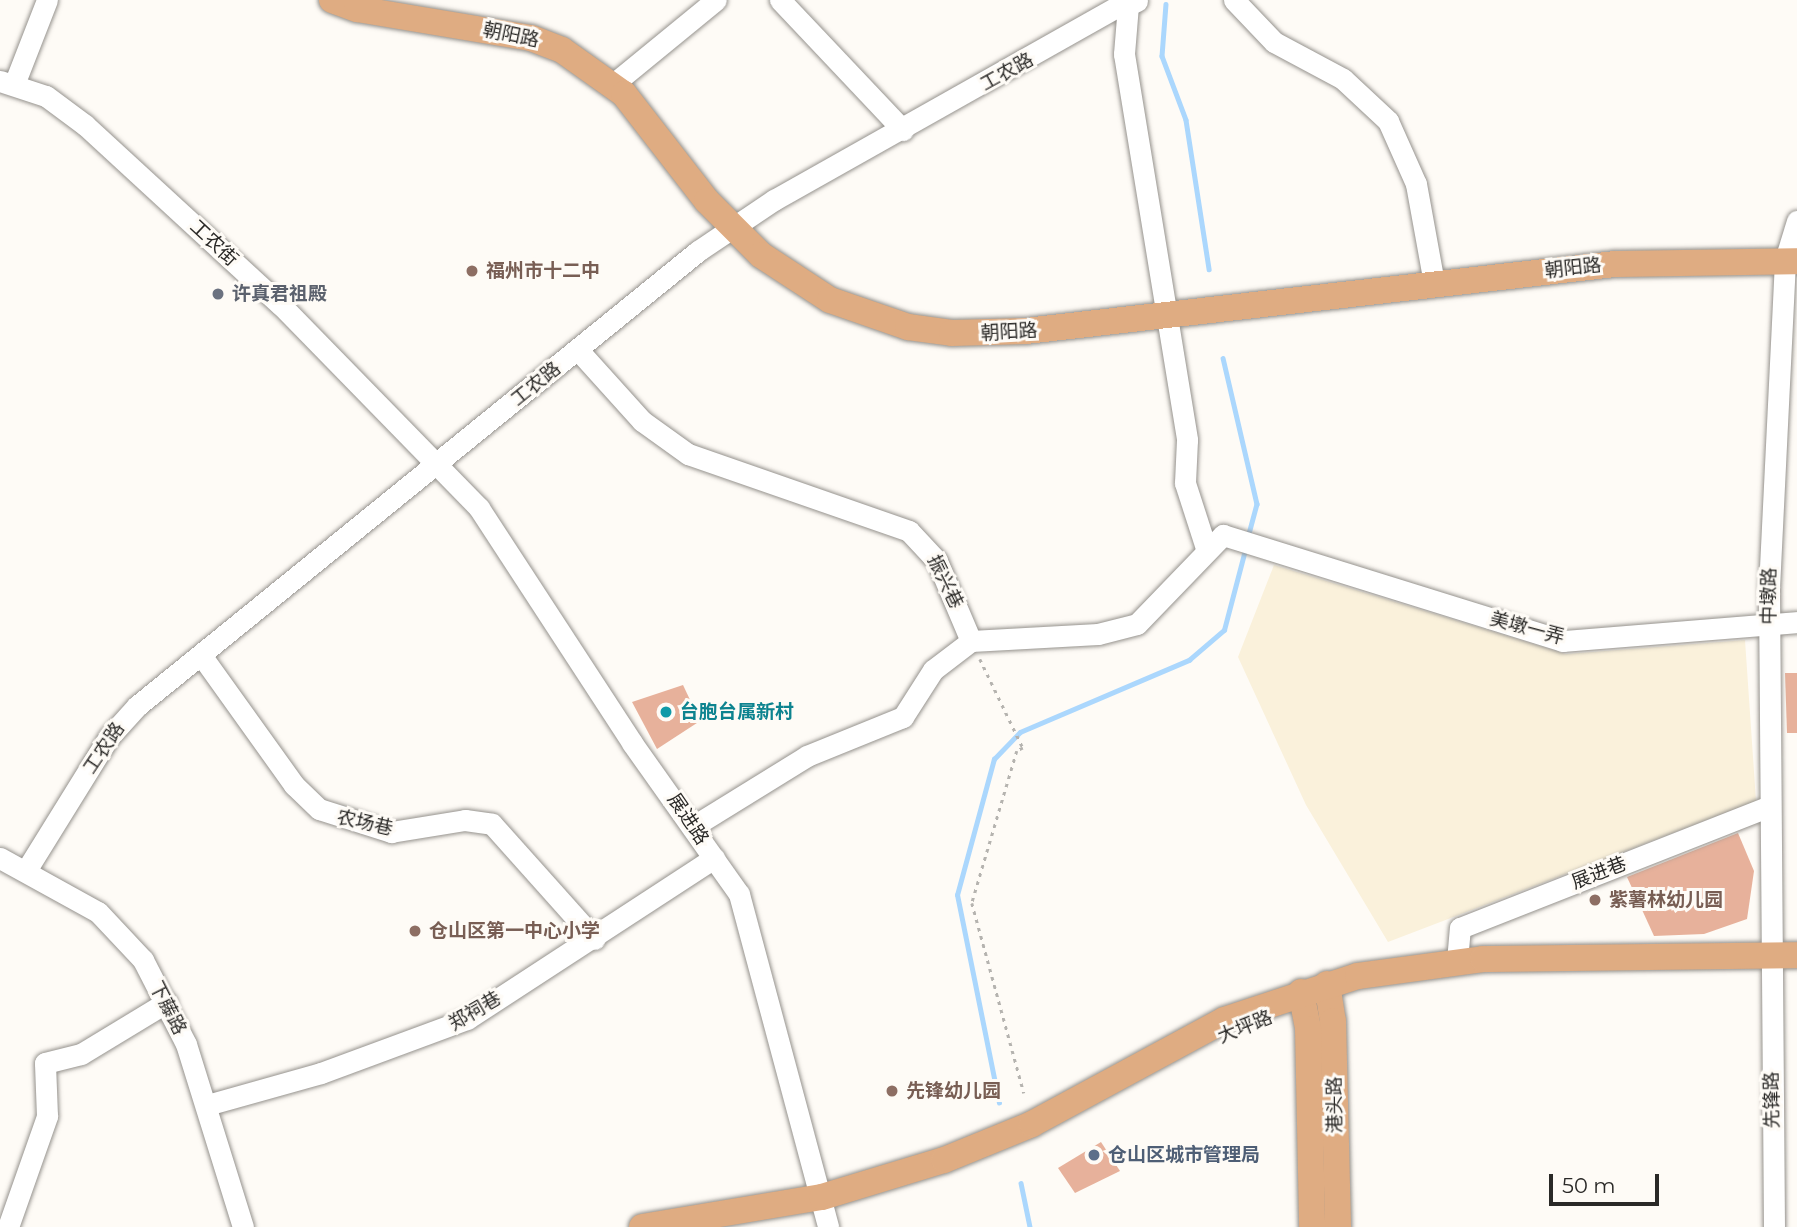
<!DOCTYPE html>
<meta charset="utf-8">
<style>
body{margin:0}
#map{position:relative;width:1797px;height:1227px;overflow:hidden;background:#fefbf6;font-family:Montserrat,"Noto Sans SC",sans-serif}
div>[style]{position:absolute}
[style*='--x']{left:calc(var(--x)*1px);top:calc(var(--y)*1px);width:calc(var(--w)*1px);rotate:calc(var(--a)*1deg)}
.industrial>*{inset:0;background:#faf1db}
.stream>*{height:4.5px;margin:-2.25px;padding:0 2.25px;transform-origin:2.25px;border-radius:2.25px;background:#abd7fd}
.building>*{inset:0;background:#e7b19b}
.path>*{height:2.5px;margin-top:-1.25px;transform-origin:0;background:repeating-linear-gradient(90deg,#b5b3af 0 3.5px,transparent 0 8.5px)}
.roads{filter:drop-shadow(0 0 2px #95928d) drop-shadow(0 0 2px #95928d)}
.minor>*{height:21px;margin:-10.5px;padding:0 10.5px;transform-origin:10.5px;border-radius:10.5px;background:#fff}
.major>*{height:26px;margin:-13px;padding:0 13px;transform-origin:13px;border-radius:13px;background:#dfac82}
.dots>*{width:19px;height:19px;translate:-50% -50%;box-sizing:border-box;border:4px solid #fefbf6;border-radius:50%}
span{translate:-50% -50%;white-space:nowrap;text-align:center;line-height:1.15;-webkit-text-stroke:6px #fefbf6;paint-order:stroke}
.street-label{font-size:19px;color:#2a2927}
.education-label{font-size:19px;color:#785e54;font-weight:700}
.left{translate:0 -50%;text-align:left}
.worship-label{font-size:19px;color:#5b616d;font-weight:700}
.culture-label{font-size:19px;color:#0d838f;font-weight:700}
.service-label{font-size:19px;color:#4e5e75;font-weight:700}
.scale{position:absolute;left:1549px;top:1174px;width:110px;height:32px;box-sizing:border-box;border:4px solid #2a2927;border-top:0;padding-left:9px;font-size:21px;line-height:24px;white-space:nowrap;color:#2a2927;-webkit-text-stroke:5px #fefbf6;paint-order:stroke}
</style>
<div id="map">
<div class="industrial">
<div style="clip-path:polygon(1274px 565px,1566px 654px,1745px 640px,1756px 801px,1388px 942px,1306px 805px,1238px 657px)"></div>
</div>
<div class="stream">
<div style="--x:1166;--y:4;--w:52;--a:94.4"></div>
<div style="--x:1162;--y:56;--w:68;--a:69.4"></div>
<div style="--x:1186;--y:120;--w:151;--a:81.2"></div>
<div style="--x:1223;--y:358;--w:150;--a:76.9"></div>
<div style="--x:1257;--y:504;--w:35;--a:105"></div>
<div style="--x:999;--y:1103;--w:212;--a:-101.4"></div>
<div style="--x:957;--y:895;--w:141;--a:-74.8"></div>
<div style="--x:994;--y:759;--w:37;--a:-46"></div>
<div style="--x:1020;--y:732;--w:184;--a:-23.1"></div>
<div style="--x:1189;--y:660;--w:46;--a:-40.6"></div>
<div style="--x:1224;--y:630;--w:83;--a:-75.3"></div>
<div style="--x:1021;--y:1183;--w:45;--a:78.4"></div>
</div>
<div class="building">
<div style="clip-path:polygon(1785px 673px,1797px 673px,1797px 733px,1787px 733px)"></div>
<div style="clip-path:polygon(683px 685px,700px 721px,657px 749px,632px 702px)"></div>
<div style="clip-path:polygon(1738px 833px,1754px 871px,1747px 919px,1704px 934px,1654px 936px,1627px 877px)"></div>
<div style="clip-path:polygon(1101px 1142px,1120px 1171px,1075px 1193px,1058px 1168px)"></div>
</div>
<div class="path">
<div style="--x:980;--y:659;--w:99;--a:64.2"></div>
<div style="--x:1023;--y:748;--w:7;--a:153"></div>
<div style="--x:1017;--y:751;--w:159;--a:106.5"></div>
<div style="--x:972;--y:903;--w:197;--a:74.7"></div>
</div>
<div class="roads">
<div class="minor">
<div style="--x:780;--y:0;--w:179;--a:46.6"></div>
<div style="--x:1234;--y:0;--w:58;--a:46.4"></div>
<div style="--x:1274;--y:42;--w:78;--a:28.2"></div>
<div style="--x:1343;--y:79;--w:62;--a:43"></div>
<div style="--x:1388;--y:121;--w:69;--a:66"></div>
<div style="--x:1416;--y:184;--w:101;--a:79.7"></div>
<div style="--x:1137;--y:1;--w:10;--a:156"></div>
<div style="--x:1128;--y:5;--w:49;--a:94.7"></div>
<div style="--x:1124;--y:54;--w:391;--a:80.7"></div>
<div style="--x:1187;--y:440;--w:43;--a:92.7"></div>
<div style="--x:1185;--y:483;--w:68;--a:72.1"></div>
<div style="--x:0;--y:81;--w:48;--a:18.1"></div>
<div style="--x:46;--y:96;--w:49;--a:36.6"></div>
<div style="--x:85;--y:125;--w:266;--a:42.6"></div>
<div style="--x:281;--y:305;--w:284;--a:45.7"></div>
<div style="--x:479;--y:508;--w:280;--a:56.9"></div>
<div style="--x:632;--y:743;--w:185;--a:54.7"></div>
<div style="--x:739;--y:894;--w:345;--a:75"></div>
<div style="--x:15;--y:82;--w:88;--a:-68.7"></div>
<div style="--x:612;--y:85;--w:134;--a:-39.3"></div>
<div style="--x:578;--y:350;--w:96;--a:48"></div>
<div style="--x:642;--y:421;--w:57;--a:35.7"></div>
<div style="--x:688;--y:454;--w:234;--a:19.2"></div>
<div style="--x:909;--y:531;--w:41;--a:47"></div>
<div style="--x:937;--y:561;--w:87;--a:67"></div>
<div style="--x:971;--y:641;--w:48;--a:142.7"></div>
<div style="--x:933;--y:670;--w:56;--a:122.6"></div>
<div style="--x:903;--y:717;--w:104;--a:157.9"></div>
<div style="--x:807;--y:756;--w:135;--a:148.3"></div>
<div style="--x:971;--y:641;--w:127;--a:-3.2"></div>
<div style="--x:1098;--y:634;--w:40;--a:-14.4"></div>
<div style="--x:1137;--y:624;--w:124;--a:-46"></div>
<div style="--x:1223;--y:535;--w:356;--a:17.3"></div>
<div style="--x:1563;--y:641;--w:235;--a:-4.6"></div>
<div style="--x:201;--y:655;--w:160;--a:54.4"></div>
<div style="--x:294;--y:785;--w:35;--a:44"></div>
<div style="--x:319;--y:809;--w:76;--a:17.7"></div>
<div style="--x:391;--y:832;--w:75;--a:-9.2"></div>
<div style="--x:465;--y:820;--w:27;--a:8"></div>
<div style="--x:492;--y:824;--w:154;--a:48.2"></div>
<div style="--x:0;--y:858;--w:112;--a:28.9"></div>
<div style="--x:98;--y:912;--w:66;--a:46.8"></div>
<div style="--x:143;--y:960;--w:94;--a:62.9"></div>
<div style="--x:186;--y:1044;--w:192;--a:72.7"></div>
<div style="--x:27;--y:869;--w:155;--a:-58.2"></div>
<div style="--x:109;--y:737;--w:42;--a:-47.9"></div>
<div style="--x:137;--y:706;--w:722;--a:-39.04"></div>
<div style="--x:698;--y:251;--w:92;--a:-33.9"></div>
<div style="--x:774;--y:200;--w:407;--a:-29.4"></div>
<div style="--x:1457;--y:961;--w:33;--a:-85"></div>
<div style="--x:1460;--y:928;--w:333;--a:-21.5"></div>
<div style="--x:207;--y:1105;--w:118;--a:-15.7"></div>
<div style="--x:321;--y:1073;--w:156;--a:-20.3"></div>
<div style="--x:467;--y:1019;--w:295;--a:-33.1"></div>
<div style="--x:8;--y:1227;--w:118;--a:-70.6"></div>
<div style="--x:47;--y:1116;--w:53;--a:-92.2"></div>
<div style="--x:45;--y:1063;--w:37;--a:-14"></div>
<div style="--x:81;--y:1054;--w:100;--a:-31.2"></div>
<div style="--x:1774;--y:1227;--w:639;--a:-90.45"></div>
<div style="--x:1769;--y:588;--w:328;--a:-87.2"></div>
<div style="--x:1785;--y:260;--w:41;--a:-72.9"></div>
</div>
<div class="major">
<div style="--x:332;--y:0;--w:27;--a:20"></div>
<div style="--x:357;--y:9;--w:176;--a:9.5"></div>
<div style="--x:531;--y:38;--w:33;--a:21"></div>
<div style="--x:562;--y:50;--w:76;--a:35.4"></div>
<div style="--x:624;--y:94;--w:135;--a:52.2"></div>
<div style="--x:707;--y:201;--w:76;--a:45"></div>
<div style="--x:761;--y:255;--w:82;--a:33.1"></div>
<div style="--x:830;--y:300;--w:83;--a:19.1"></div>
<div style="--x:908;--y:327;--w:44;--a:7.8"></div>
<div style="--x:952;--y:333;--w:74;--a:-1.5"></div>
<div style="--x:1026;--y:331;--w:593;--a:-6.49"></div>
<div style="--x:1615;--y:264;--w:182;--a:-0.9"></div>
<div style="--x:1327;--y:984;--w:37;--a:81"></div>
<div style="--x:1333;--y:1021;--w:206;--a:88.6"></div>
<div style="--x:1301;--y:992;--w:38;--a:79"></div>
<div style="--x:1308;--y:1029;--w:198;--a:88.8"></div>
<div style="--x:642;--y:1227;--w:182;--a:-9.5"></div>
<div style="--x:822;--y:1197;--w:127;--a:-16.9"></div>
<div style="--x:944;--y:1160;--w:95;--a:-22.2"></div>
<div style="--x:1032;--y:1124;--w:218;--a:-28.4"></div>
<div style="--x:1224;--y:1020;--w:141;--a:-18.2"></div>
<div style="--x:1358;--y:976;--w:126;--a:-7.7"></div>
<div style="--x:1483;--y:959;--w:314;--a:-0.7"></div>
</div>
</div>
<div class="dots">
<div style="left:472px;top:271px;background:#8d6e63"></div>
<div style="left:218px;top:294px;background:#6b7280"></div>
<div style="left:666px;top:712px;background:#0f9aa8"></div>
<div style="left:1595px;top:900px;background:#8d6e63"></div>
<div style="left:415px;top:931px;background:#8d6e63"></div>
<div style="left:892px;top:1091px;background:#8d6e63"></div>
<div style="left:1094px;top:1155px;background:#5c6f8a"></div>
</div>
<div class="street-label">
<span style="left:511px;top:35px;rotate:12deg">朝阳路</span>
<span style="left:1007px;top:72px;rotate:-29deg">工农路</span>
<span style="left:214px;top:243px;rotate:43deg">工农街</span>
<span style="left:1573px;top:268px;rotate:-6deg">朝阳路</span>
<span style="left:1009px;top:332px;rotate:-3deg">朝阳路</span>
<span style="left:536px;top:384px;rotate:-39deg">工农路</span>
<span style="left:945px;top:582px;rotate:64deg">振兴巷</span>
<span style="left:1769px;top:596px;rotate:-89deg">中墩路</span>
<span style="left:1527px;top:628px;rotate:15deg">美墩一弄</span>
<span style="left:104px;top:748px;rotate:-56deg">工农路</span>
<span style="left:688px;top:819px;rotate:56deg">展进路</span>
<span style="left:365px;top:823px;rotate:13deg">农场巷</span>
<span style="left:1599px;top:873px;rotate:-21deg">展进巷</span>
<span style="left:168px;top:1008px;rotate:63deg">下藤路</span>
<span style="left:475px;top:1011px;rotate:-30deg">郑祠巷</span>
<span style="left:1245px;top:1027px;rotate:-22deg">大坪路</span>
<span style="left:1772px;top:1100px;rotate:-91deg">先锋路</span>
<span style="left:1335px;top:1105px;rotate:-91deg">港头路</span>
</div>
<div class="education-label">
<span class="left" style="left:486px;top:271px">福州市十二中</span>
<span class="left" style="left:1609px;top:900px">紫薯林幼儿园</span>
<span class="left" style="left:429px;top:931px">仓山区第一中心小学</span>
<span class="left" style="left:906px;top:1091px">先锋幼儿园</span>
</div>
<div class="worship-label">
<span class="left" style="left:232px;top:294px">许真君祖殿</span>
</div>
<div class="culture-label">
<span class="left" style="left:680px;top:712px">台胞台属新村</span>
</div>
<div class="service-label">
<span class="left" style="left:1108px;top:1155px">仓山区城市管理局</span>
</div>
<div class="scale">50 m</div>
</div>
